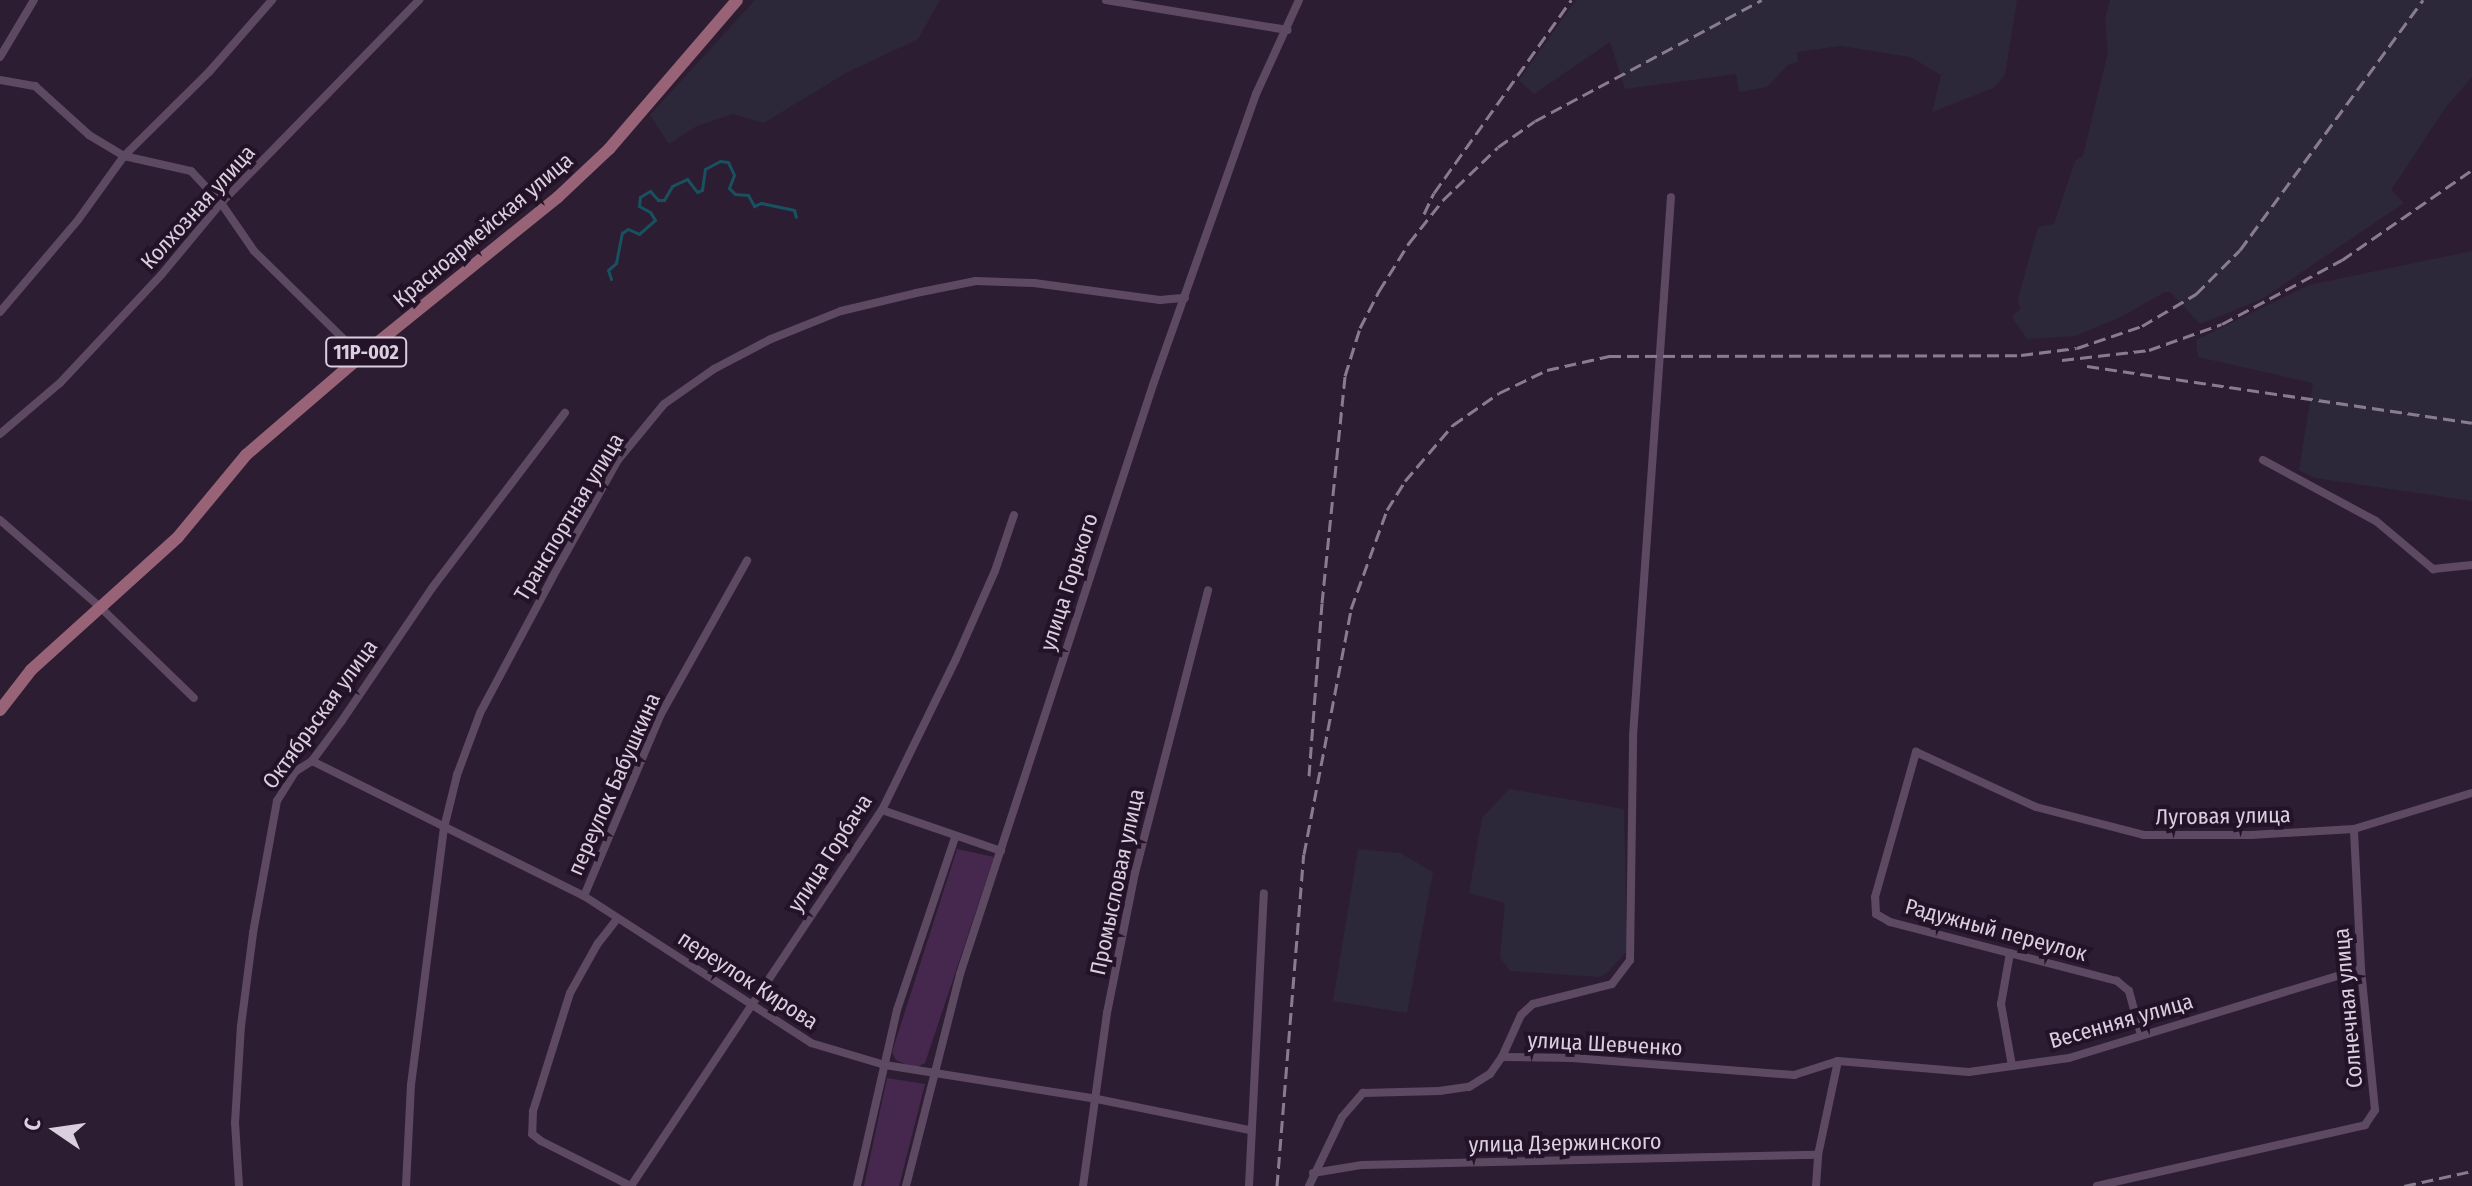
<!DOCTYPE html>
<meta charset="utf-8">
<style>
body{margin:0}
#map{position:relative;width:2472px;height:1186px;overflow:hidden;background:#2d1d32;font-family:"Fira Sans Condensed",sans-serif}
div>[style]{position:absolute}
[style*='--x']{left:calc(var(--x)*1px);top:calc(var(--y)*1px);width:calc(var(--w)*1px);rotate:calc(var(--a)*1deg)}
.industrial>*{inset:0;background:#2d2839}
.green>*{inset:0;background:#46284f}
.stream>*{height:3px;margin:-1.5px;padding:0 1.5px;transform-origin:1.5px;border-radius:1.5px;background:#18515f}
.minor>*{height:8px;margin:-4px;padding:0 4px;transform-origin:4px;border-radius:4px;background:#5d4a62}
.primary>*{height:12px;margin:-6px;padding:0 6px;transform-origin:6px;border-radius:6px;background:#986376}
.rail>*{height:3px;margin-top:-1.5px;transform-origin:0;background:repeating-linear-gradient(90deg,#897c8e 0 12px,transparent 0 18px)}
span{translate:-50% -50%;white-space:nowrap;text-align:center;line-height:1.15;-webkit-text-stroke:8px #241328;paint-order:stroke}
.shield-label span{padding:2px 6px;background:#241328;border:2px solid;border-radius:6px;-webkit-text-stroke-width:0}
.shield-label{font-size:20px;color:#dacfde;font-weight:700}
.street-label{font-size:22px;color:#dacfde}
.north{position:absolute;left:16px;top:1090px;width:80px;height:80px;-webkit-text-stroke:6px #241328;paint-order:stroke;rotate:283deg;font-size:22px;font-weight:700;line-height:32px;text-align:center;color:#dacfde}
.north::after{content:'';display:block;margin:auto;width:28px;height:36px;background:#dacfde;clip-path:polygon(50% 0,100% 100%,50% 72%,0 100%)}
</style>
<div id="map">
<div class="industrial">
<div style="clip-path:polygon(755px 0,940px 0,918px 39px,844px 74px,764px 123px,733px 114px,697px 126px,669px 144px,650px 115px)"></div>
<div style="clip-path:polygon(1576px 0,2017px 0,2005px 75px,1993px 88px,1932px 112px,1941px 75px,1910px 57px,1841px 46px,1797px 52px,1798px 62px,1789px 64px,1767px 87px,1739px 92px,1736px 74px,1625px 89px,1610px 42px,1534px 94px,1519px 80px)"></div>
<div style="clip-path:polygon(2110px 0,2472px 0,2472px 77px,2446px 107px,2391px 190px,2404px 203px,2262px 299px,2200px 324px,2170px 292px,2165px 292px,2121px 317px,2075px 336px,2027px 339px,2012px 317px,2020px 309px,2018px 298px,2038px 227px,2054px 224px,2075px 161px,2083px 156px,2108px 52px,2105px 20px)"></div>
<div style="clip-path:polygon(2472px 251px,2472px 501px,2315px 478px,2299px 470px,2313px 383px,2198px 357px,2196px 340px,2309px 285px)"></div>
<div style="clip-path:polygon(1509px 789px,1624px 809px,1627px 951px,1607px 973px,1599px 977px,1510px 971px,1500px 957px,1505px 903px,1469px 893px,1482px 818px)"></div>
<div style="clip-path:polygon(1358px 849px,1400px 853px,1433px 872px,1407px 1013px,1333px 1001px)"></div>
</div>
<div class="green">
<div style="clip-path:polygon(957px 849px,994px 857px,925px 1063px,917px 1067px,905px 1064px,896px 1060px,892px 1052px)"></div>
<div style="clip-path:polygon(887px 1078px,925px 1084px,899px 1186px,864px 1186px)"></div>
</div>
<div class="stream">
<div style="--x:611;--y:279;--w:9;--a:-108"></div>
<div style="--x:608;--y:270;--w:11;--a:-41"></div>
<div style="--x:616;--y:263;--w:31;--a:-79"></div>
<div style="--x:622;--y:233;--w:7;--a:-34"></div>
<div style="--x:628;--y:229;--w:12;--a:24"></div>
<div style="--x:639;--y:234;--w:21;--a:-41"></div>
<div style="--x:655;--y:220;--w:9;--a:-122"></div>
<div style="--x:650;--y:212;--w:13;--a:-151"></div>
<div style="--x:639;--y:206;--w:9;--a:-84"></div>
<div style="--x:640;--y:197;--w:12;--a:-31"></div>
<div style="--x:650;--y:191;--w:12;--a:48"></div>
<div style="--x:658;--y:200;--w:6;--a:0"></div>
<div style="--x:664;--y:200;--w:16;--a:-60"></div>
<div style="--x:672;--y:186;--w:17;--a:-25"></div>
<div style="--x:687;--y:179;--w:16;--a:52"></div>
<div style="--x:697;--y:192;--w:5;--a:-22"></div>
<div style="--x:702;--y:190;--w:21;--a:-82"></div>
<div style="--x:705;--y:169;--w:17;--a:-28"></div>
<div style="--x:720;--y:161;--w:8;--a:7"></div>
<div style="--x:728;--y:162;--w:14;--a:65"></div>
<div style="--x:734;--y:175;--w:14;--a:111"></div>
<div style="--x:729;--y:188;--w:8;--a:45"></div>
<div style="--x:735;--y:194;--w:13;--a:4"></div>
<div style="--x:748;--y:195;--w:13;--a:61"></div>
<div style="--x:754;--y:206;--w:8;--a:-23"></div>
<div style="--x:761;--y:203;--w:34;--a:12"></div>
<div style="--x:794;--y:210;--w:7;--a:74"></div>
</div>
<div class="minor">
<div style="--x:1106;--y:0;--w:184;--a:9.4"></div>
<div style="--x:0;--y:57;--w:66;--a:-59.2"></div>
<div style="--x:0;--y:80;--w:36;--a:10"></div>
<div style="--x:35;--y:86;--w:73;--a:42.2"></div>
<div style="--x:89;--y:135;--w:41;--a:31"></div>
<div style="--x:124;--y:156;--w:69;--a:12.6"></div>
<div style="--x:191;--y:171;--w:44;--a:46.8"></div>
<div style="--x:221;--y:203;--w:58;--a:55.5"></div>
<div style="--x:254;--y:251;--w:150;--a:44.5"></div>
<div style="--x:0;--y:312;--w:121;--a:-49.7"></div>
<div style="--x:78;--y:220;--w:79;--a:-54.3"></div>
<div style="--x:124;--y:156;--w:120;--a:-44.7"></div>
<div style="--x:209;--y:72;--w:96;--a:-48.8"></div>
<div style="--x:0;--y:434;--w:79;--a:-40.4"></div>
<div style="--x:60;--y:383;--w:149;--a:-46.9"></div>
<div style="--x:162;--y:274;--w:92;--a:-50.3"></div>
<div style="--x:221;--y:203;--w:284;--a:-45.7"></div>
<div style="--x:2263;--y:460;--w:128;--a:28.4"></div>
<div style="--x:2376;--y:521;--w:75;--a:40.1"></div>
<div style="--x:2433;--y:569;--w:39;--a:-6"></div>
<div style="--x:0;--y:520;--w:131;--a:41"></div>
<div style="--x:99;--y:606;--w:132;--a:44.1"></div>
<div style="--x:312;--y:761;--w:304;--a:26.4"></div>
<div style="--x:584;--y:896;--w:270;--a:32.9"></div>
<div style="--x:811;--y:1043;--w:77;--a:16.6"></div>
<div style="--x:885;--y:1065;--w:215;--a:9.1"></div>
<div style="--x:1097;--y:1099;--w:156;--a:11.5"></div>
<div style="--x:882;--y:810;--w:126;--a:19"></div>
<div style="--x:584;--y:896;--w:198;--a:-67.1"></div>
<div style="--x:661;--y:714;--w:176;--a:-60.7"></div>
<div style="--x:617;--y:919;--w:31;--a:128"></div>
<div style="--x:598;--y:943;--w:57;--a:119.2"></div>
<div style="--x:570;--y:993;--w:124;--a:107.4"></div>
<div style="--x:533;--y:1111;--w:23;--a:92"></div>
<div style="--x:532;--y:1134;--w:11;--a:38"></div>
<div style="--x:541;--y:1141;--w:101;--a:26.6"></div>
<div style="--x:2010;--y:953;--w:52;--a:100"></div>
<div style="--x:2001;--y:1004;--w:63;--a:79.9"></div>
<div style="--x:2141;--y:1035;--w:46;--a:-105.3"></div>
<div style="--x:2129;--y:991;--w:16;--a:-140"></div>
<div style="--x:2117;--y:981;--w:235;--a:-165.4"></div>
<div style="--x:1890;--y:922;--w:16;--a:-150"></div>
<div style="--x:1876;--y:914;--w:17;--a:-93"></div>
<div style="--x:1875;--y:897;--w:151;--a:-74.2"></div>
<div style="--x:1916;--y:752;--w:132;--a:24.6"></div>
<div style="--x:2036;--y:807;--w:112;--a:14.5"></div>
<div style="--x:2144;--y:835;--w:107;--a:0"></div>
<div style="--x:2251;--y:835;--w:103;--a:-3.3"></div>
<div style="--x:1502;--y:1057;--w:46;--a:-65.7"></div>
<div style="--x:1521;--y:1015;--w:16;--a:-43"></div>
<div style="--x:1533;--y:1004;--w:81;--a:-14.2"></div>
<div style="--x:1612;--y:984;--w:30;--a:-53"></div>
<div style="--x:1630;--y:960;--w:224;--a:-89.2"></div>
<div style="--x:1633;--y:736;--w:540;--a:-85.97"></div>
<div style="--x:1313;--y:1173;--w:50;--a:-9.3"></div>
<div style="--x:1362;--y:1165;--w:456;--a:-1.3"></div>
<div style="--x:239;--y:1186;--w:63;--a:-93.6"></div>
<div style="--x:235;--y:1123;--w:97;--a:-86.5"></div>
<div style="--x:241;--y:1026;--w:94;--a:-82.6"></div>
<div style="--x:253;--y:933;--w:134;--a:-79.7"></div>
<div style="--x:277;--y:801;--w:36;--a:-58"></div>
<div style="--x:296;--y:771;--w:19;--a:-32"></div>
<div style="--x:312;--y:761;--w:49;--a:-53.4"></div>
<div style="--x:341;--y:722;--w:162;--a:-55.8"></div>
<div style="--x:432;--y:588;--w:220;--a:-52.8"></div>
<div style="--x:406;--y:1186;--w:101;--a:-87.2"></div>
<div style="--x:411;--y:1085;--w:259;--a:-82.7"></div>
<div style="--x:444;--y:828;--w:55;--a:-76.2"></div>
<div style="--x:457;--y:775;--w:66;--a:-69.6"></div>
<div style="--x:480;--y:713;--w:153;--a:-61.9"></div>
<div style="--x:552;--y:578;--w:135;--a:-60.8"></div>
<div style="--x:618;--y:460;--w:72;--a:-50.6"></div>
<div style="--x:664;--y:404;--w:61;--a:-35"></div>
<div style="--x:714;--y:369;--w:64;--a:-27.8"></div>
<div style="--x:771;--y:339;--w:75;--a:-21.8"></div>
<div style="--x:841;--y:311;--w:77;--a:-13.5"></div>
<div style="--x:916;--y:293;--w:61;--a:-11.3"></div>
<div style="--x:976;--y:281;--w:58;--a:2"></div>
<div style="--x:1034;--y:283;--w:127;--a:7.7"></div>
<div style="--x:1160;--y:300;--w:25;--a:-5"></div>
<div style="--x:631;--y:1186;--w:452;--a:-56.3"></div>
<div style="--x:882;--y:810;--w:168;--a:-63.9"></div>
<div style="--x:956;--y:659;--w:96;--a:-66.1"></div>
<div style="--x:995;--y:571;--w:59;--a:-71.3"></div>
<div style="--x:857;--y:1186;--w:180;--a:-77.2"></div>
<div style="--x:897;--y:1010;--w:182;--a:-71.4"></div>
<div style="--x:906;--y:1186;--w:219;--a:-75.7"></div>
<div style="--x:960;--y:974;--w:623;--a:-71.86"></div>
<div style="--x:1154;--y:382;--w:306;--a:-70.5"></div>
<div style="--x:1256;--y:94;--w:103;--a:-65.4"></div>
<div style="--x:1083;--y:1186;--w:175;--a:-82.1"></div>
<div style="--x:1107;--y:1013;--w:143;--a:-78.7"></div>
<div style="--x:1135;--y:873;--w:292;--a:-75.5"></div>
<div style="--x:1249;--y:1186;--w:293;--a:-87.1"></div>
<div style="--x:1309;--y:1186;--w:76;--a:-64.4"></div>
<div style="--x:1342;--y:1117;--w:32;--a:-49"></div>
<div style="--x:1363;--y:1093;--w:76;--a:-1.5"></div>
<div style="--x:1439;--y:1091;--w:30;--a:-8"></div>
<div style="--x:1469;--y:1087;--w:25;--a:-32"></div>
<div style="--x:1490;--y:1074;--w:21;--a:-55"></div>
<div style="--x:1502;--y:1057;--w:70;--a:0.8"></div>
<div style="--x:1572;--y:1058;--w:223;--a:4.4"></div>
<div style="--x:1794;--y:1075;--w:46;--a:-17.7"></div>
<div style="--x:1816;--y:1186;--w:31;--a:-86"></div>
<div style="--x:1818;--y:1155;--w:96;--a:-78"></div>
<div style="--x:1838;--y:1061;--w:131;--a:4.8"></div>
<div style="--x:1969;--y:1072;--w:101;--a:-8"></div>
<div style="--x:2069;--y:1058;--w:305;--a:-17"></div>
<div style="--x:2097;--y:1186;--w:275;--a:-12.8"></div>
<div style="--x:2365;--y:1125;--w:18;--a:-56"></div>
<div style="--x:2375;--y:1110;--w:142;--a:-95.7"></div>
<div style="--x:2361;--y:969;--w:140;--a:-92.9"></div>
<div style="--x:2354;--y:829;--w:123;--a:-17"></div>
</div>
<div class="primary">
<div style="--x:0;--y:710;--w:51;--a:-52.2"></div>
<div style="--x:31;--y:670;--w:198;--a:-42.1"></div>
<div style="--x:178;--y:537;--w:107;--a:-50.3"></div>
<div style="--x:246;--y:455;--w:152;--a:-40.7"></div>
<div style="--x:361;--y:356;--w:253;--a:-38.9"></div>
<div style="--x:558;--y:197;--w:70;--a:-43.3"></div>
<div style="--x:609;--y:149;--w:196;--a:-49.3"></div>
</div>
<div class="rail">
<div style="--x:1424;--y:214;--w:23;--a:-65"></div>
<div style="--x:1434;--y:193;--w:237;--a:-54.6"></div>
<div style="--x:2062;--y:360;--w:88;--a:-6.6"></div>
<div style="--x:2149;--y:350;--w:77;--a:-19.6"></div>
<div style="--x:2222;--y:324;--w:136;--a:-28.1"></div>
<div style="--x:2342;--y:260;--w:158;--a:-34.7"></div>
<div style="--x:2087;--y:366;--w:389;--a:8.4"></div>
<div style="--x:1309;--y:776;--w:173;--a:-85.7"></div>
<div style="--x:1322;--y:603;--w:228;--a:-84.2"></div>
<div style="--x:1345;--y:376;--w:50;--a:-72.6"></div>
<div style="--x:1360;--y:328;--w:42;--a:-62.8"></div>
<div style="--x:1379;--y:291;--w:57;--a:-58"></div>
<div style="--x:1409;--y:243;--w:55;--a:-51.7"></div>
<div style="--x:1443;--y:200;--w:76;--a:-43.9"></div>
<div style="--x:1498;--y:147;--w:45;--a:-35.1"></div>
<div style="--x:1535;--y:121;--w:257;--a:-28.1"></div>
<div style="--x:1277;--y:1186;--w:333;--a:-85.4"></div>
<div style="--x:1304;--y:854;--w:249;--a:-79.1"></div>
<div style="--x:1351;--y:609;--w:105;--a:-70"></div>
<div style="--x:1387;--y:510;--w:34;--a:-58"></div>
<div style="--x:1405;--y:481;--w:74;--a:-49.4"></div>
<div style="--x:1453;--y:425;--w:56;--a:-34.8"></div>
<div style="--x:1499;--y:393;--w:53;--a:-25.6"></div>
<div style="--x:1547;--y:370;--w:64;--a:-12.7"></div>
<div style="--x:1609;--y:356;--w:412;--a:-0.1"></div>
<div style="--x:2021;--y:355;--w:56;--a:-7.1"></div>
<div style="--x:2077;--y:348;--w:69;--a:-18.7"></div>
<div style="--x:2142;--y:326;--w:63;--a:-30.7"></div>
<div style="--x:2196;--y:294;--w:62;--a:-45"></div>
<div style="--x:2240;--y:250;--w:310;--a:-53.8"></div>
<div style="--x:2404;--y:1186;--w:70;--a:-12.4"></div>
</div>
<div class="shield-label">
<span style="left:366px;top:352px">11Р-002</span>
</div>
<div class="street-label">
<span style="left:198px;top:207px;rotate:-48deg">Колхозная улица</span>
<span style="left:483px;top:230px;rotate:-40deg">Красноармейская улица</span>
<span style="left:569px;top:517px;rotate:-59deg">Транспортная улица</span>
<span style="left:1069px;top:582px;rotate:-72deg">улица Горького</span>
<span style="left:320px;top:714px;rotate:-54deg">Октябрьская улица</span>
<span style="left:614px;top:784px;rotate:-66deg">переулок Бабушкина</span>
<span style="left:2223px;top:816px;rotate:-1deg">Луговая улица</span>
<span style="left:830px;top:853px;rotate:-57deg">улица Горбача</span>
<span style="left:1117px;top:882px;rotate:-78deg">Промысловая улица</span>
<span style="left:1996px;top:930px;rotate:15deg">Радужный переулок</span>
<span style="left:748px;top:980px;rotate:33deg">переулок Кирова</span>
<span style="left:2348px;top:1008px;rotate:-95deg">Солнечная улица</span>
<span style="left:2121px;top:1021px;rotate:-16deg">Весенняя улица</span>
<span style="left:1605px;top:1044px;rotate:3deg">улица Шевченко</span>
<span style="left:1565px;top:1143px;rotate:-1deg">улица Дзержинского</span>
</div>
<div class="north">С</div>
</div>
